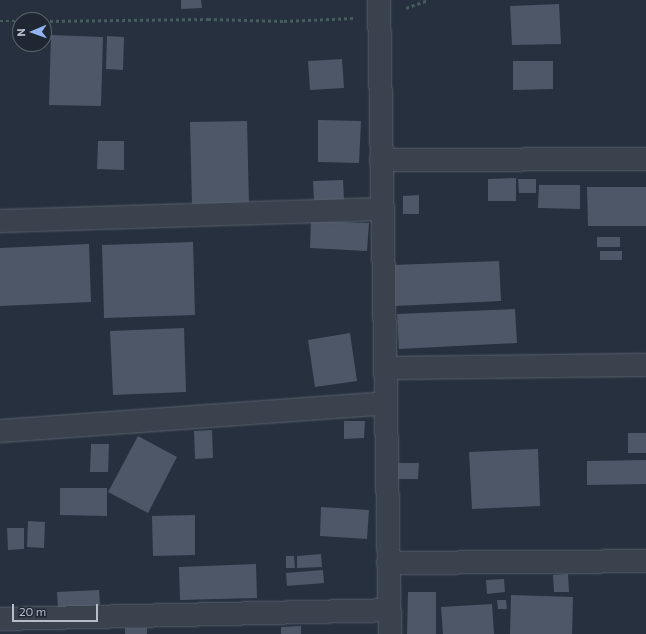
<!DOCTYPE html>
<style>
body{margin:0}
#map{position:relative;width:646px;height:634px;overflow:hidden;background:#26303e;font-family:Commissioner,sans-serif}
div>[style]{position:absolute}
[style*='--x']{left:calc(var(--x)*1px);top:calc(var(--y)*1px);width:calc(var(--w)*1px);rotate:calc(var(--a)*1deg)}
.building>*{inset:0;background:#4d5767}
.path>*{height:2.5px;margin-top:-1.25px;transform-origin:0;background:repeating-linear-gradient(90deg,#485b5e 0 3px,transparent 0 6px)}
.roads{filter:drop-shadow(0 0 1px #58606c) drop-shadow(0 0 1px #58606c)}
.minor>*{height:22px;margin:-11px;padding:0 11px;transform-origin:11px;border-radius:11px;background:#3a424e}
span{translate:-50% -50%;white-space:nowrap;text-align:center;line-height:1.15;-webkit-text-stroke:4px #1f2733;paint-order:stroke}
.north{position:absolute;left:12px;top:12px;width:40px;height:40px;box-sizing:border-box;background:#1f2733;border:1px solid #5b636f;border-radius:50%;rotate:268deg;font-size:11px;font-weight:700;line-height:16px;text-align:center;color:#b6bdc9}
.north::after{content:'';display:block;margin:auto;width:14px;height:18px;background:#92b5f2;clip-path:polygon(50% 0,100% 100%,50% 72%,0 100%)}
.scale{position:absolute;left:12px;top:604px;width:86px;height:18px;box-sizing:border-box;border:2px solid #b6bdc9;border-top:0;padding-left:5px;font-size:12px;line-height:14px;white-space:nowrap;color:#b6bdc9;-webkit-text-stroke:3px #1f2733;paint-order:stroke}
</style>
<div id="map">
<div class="building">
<div style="clip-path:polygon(181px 0,201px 0,202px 8px,181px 9px)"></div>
<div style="clip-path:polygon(559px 4px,561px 44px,512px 45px,510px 6px)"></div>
<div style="clip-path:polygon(51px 35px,103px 37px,101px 106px,49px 105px)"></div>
<div style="clip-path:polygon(107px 36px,124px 37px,123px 70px,106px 69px)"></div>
<div style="clip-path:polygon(342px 59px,344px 88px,310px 90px,308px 61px)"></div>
<div style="clip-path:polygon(513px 61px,553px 61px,553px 89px,513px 90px)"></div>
<div style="clip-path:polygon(318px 120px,361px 121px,359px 163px,318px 162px)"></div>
<div style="clip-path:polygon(247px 121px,249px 205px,192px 206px,190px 122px)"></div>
<div style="clip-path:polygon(98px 141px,124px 141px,124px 170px,97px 169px)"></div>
<div style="clip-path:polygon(516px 178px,516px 201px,488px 201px,488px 179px)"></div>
<div style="clip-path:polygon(518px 179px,536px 179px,536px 193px,519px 193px)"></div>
<div style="clip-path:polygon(343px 180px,344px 200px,314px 201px,313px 181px)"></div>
<div style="clip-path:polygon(539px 185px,580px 185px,580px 209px,538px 208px)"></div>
<div style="clip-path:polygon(587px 187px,646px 187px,646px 226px,588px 226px)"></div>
<div style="clip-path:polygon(419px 195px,419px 214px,403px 214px,403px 196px)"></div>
<div style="clip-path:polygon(311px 221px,369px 223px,367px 251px,310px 248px)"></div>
<div style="clip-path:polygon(597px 237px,620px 237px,620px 247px,597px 247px)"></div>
<div style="clip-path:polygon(193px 242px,195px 315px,104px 318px,102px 245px)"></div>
<div style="clip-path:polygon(89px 244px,91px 302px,0 306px,0 248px)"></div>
<div style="clip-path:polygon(600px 251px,622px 251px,622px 260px,600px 260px)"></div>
<div style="clip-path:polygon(499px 261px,501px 301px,395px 306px,393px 265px)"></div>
<div style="clip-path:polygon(515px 309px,517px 343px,399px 349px,397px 314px)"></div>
<div style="clip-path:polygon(184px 328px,186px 392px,113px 395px,110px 331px)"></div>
<div style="clip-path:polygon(350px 333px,357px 381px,315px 387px,308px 340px)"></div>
<div style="clip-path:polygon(344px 421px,365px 421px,364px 438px,344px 439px)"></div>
<div style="clip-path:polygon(212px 430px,213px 458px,195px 459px,194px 431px)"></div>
<div style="clip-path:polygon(628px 433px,646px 433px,646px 453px,628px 453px)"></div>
<div style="clip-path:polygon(138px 436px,177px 457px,148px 513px,108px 492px)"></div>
<div style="clip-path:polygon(91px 444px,109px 444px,108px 472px,90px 472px)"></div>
<div style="clip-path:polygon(538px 449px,540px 506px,472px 509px,469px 452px)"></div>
<div style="clip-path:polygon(646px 460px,646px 484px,587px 485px,587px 461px)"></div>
<div style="clip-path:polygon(396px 463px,419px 463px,418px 479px,396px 479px)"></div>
<div style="clip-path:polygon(60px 488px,107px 488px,107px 516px,60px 515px)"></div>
<div style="clip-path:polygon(321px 507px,369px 510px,367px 539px,320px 536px)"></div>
<div style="clip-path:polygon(195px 515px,195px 555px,153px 556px,152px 516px)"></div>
<div style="clip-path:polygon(28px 521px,45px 522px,44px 548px,27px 547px)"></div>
<div style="clip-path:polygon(7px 528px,24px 528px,24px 549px,8px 550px)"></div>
<div style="clip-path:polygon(321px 554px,322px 567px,297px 568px,297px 556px)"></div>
<div style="clip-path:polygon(286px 556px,294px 556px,295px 568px,286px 568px)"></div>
<div style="clip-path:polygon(256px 564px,257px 598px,180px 600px,179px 567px)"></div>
<div style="clip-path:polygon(323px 570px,324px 583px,287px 586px,286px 573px)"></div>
<div style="clip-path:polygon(568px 574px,569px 592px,554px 592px,553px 575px)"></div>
<div style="clip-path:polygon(504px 579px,505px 592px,487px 594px,486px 580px)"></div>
<div style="clip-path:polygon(99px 590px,100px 605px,58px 608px,57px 592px)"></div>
<div style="clip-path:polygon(408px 592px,436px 592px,436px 634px,407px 634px)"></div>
<div style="clip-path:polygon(511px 595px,573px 597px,572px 634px,510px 634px)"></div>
<div style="clip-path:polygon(497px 600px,506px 600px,507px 609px,498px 609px)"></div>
<div style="clip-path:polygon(492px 604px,494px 634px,443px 634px,441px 607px)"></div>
<div style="clip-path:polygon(301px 626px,301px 634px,281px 634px,281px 627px)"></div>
<div style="clip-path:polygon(125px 628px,147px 628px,147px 634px,125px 634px)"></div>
</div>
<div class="path">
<div style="--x:406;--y:8;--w:23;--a:-20"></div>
<div style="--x:0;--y:21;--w:20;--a:0"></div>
<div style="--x:44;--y:21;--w:164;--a:-0.7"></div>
<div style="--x:208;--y:19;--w:76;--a:1.5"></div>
<div style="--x:284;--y:21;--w:70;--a:-2.5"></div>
</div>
<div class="roads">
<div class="minor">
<div style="--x:379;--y:0;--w:634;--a:89.01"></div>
<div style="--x:381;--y:160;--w:265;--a:-0.2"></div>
<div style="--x:0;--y:221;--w:382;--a:-1.8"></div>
<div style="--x:385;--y:368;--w:261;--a:-0.7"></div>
<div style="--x:0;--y:431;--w:387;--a:-4.1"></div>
<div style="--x:388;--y:563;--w:258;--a:-0.4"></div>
<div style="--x:0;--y:619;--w:389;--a:-1.3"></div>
</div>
</div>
<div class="north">N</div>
<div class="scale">20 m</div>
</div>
